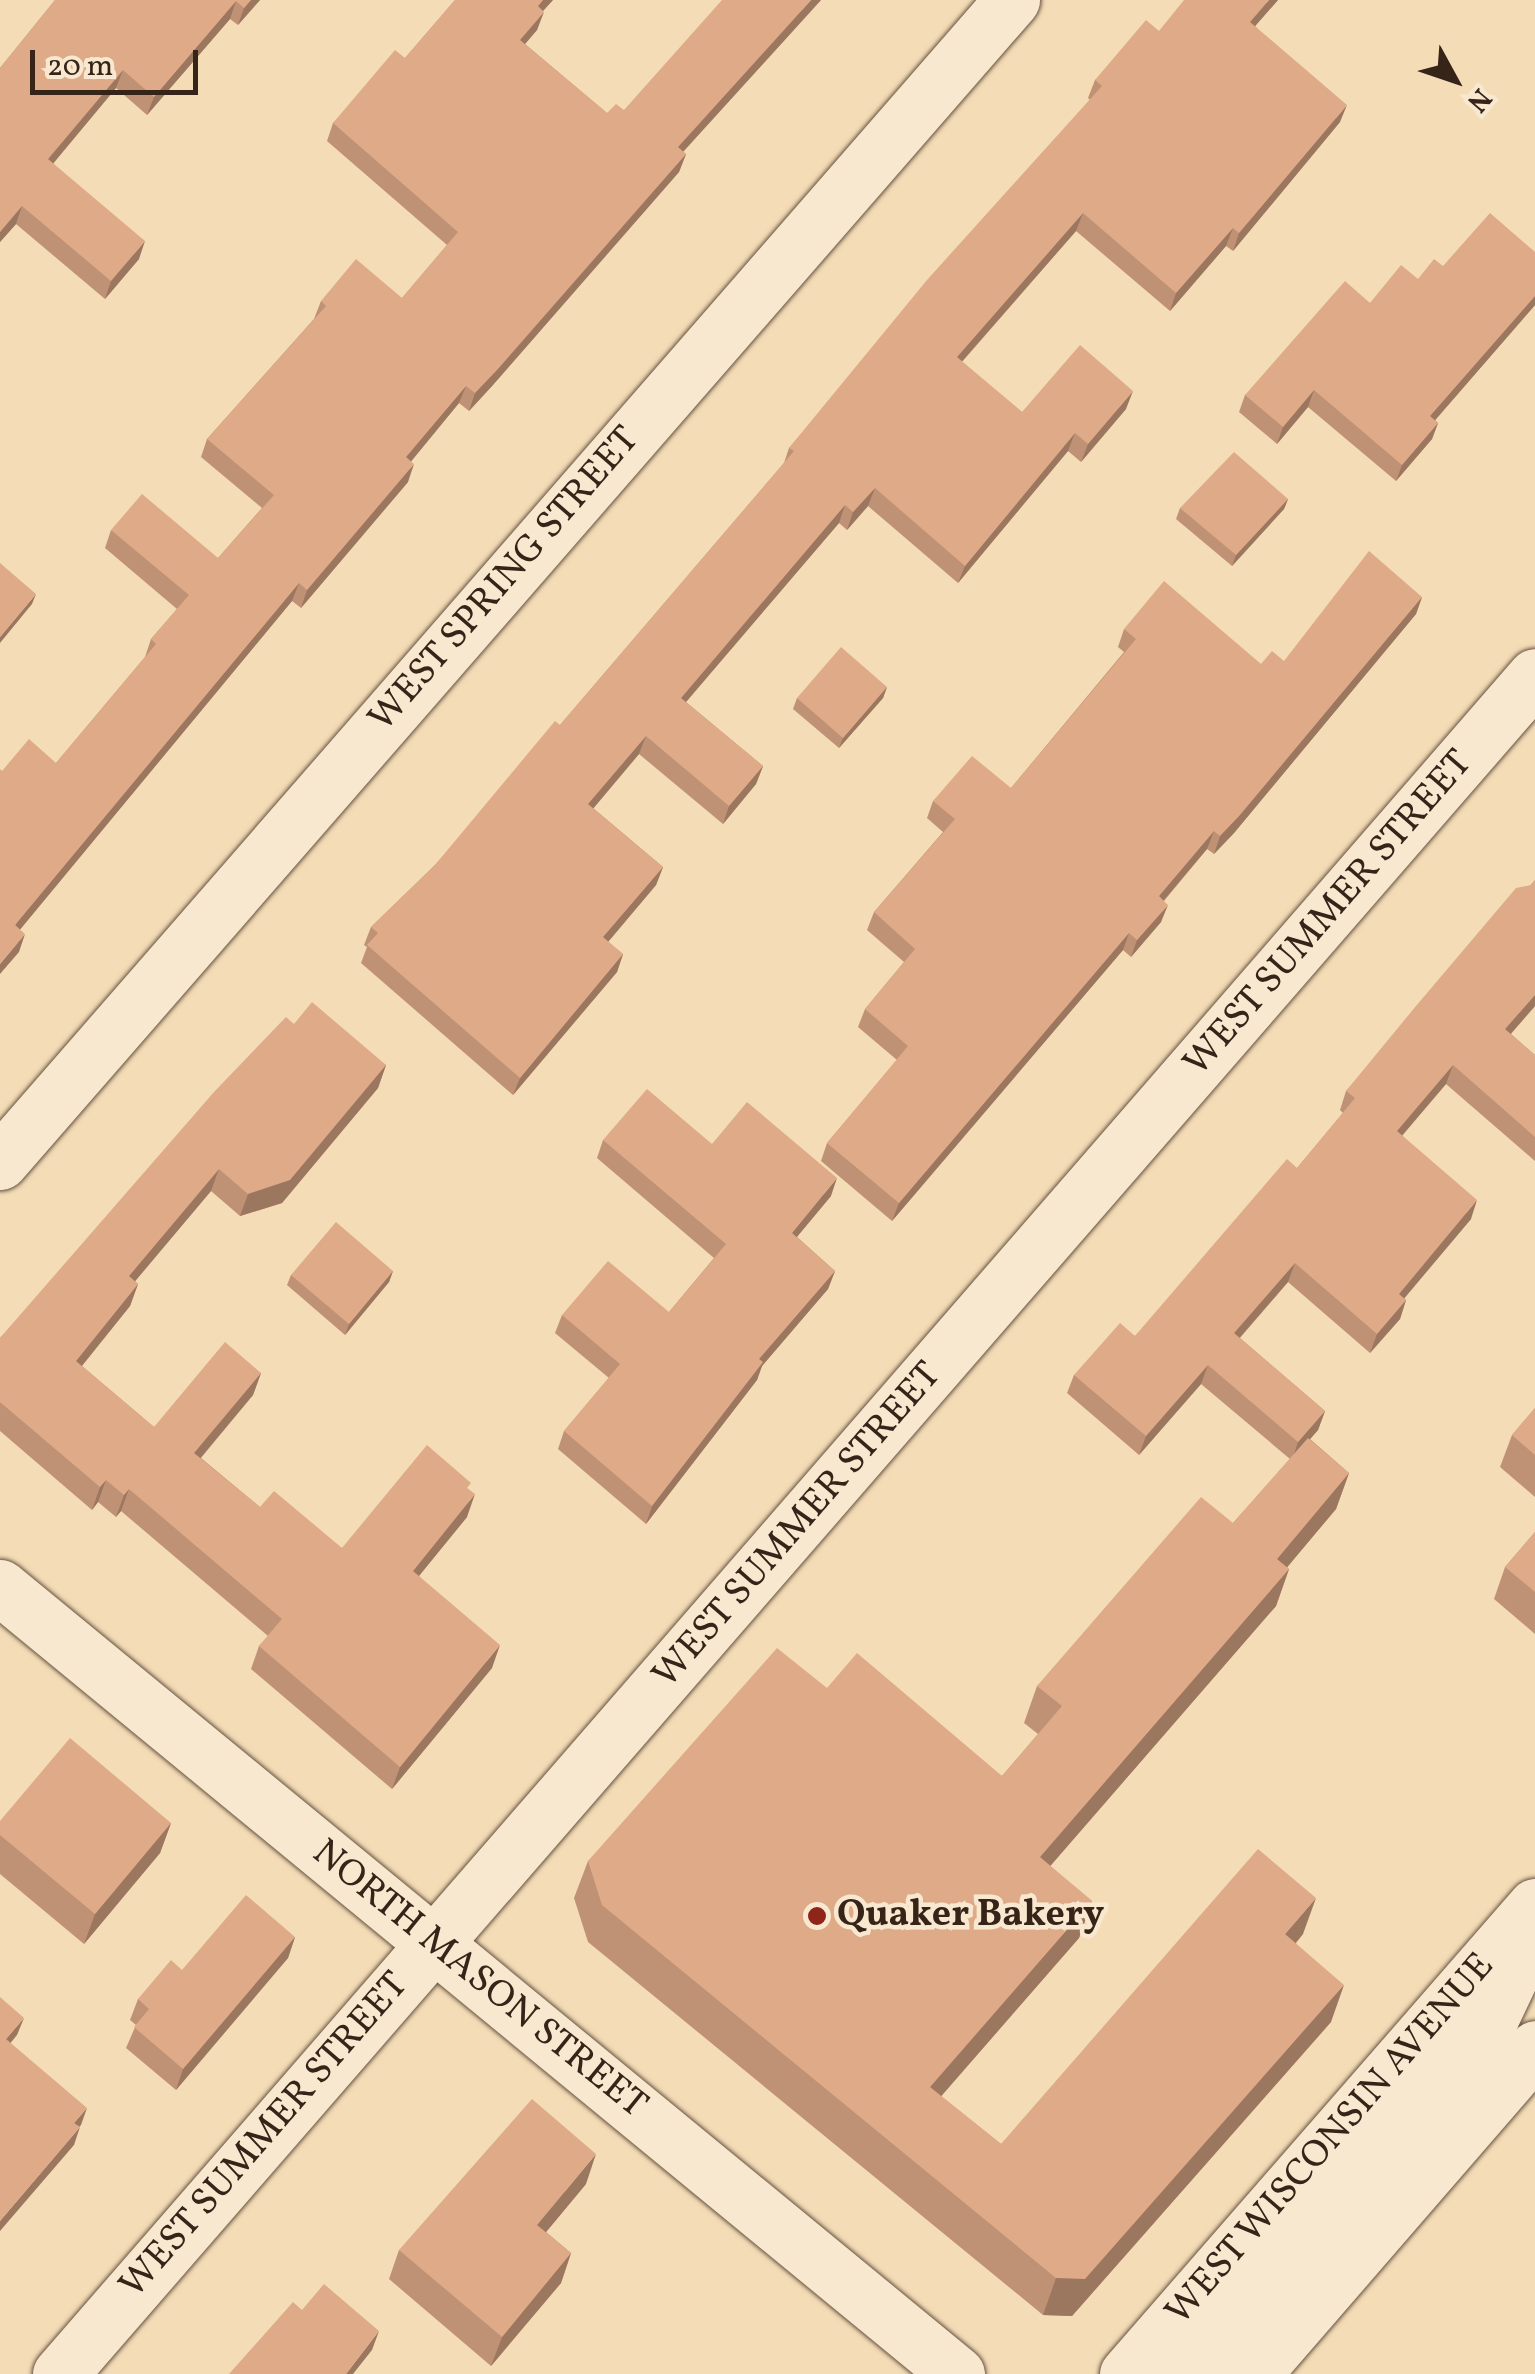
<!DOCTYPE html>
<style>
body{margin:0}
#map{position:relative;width:1535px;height:2374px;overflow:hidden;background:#f4dcb6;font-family:Vollkorn,serif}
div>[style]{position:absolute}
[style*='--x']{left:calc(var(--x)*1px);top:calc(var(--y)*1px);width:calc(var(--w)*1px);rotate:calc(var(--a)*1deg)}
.roads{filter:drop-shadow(0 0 2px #665240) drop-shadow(0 0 2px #665240)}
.minor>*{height:55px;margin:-27.5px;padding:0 27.5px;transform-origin:27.5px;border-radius:27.5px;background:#f8e8d0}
.secondary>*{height:55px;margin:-27.5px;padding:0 27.5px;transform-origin:27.5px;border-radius:27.5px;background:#f8e8d0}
.wall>*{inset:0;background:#c09275}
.shaded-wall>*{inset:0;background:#9c775f}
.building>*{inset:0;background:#dfaa88}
.dots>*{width:28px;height:28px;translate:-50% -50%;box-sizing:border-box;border:5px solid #f8e8d0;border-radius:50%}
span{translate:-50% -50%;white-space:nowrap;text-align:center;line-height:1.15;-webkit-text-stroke:9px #f8e8d0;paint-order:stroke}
.street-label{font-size:38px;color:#372419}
.poi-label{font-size:38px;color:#372419;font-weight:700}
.left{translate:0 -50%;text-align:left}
.north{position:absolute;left:1405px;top:30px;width:100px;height:100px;-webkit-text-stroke:8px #f8e8d0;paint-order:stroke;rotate:130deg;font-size:28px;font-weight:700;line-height:40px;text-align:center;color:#372419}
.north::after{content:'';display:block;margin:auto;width:35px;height:45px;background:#372419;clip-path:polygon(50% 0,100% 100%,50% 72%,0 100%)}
.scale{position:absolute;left:30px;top:50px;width:168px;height:45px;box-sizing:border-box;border:5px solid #372419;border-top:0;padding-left:12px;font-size:30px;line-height:35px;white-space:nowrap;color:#372419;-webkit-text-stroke:8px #f8e8d0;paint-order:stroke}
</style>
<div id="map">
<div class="roads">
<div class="minor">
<div style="--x:0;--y:1162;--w:1541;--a:-48.95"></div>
<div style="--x:60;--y:2374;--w:2249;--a:-49.02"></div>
</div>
<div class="secondary">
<div style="--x:0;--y:1587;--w:1239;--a:39.43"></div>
<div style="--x:1127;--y:2374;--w:621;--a:-48.92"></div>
<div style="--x:1191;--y:2374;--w:466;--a:-49.9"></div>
<div style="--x:1491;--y:2018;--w:84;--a:-64.7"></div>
<div style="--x:1253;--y:2374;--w:431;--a:-49.1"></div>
</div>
</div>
<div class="wall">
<div style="clip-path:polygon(55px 0,260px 0,238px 25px,230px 19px,147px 115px,116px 88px,53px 163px,139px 259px,105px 299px,16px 224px,0 242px,0 68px)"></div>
<div style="clip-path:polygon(455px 0,553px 0,543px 11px,537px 30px,525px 44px,607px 113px,624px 110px,821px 0,683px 152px,686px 154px,679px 172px,492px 386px,469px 411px,459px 403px,411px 461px,408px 482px,301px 608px,292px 601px,20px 929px,19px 952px,2px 771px,56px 763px,145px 657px,151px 639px,177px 609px,105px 548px,111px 530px,218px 558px,262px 508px,201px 457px,207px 439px,314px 319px,321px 301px,402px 298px,447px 245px,327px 141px,333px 123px,405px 58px)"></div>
<div style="clip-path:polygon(1278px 0,1255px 26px,1340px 122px,1233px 251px,1226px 246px,1170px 311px,1076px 231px,962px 362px,1022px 412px,1126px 409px,1081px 462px,1068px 451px,958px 583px,868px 506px,847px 530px,839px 523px,686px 702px,763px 766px,756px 784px,723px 824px,639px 754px,593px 808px,663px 867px,656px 885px,608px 942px,623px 954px,617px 972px,513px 1095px,361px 963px,367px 947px,364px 945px,371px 927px,435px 865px,560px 725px,784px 463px,789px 448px,1090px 100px,1088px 98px,1095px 80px,1159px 31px)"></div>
<div style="clip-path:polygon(1535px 252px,1535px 305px,1435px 420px,1438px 423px,1432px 439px,1396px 481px,1308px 407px,1277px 444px,1239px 412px,1245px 395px,1370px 303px,1418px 279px)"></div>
<div style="clip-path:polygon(1288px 499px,1284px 509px,1232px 566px,1176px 519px,1180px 508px)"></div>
<div style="clip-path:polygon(1422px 597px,1416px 614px,1234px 833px,1214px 854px,1207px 849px,1164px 901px,1161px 922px,1131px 957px,1123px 950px,892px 1221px,821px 1161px,827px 1143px,897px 1060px,858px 1027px,865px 1009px,904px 962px,867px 930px,874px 912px,943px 832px,927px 818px,933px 801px,1011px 788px,1124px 652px,1118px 647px,1124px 629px,1261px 664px,1284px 661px)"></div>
<div style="clip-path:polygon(887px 687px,883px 698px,839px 748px,793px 709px,797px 698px)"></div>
<div style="clip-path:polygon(1535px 880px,1535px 1006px,1511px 1034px,1535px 1055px,1535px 1161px,1446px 1084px,1402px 1135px,1471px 1219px,1404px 1298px,1406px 1300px,1400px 1319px,1370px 1353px,1288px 1282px,1240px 1338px,1325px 1411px,1318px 1430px,1310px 1439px,1349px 1473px,1336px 1509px,1287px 1567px,1289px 1569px,1276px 1606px,1050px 1866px,1092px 1901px,1079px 1938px,941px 2096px,1001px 2144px,1303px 1934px,1296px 1943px,1331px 2022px,1072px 2316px,1043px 2315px,588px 1942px,574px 1898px,588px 1861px,827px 1688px,1002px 1776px,1038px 1734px,1024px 1723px,1037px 1686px,1233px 1523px,1290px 1459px,1201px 1384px,1139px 1455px,1067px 1393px,1074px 1375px,1135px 1336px,1297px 1168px,1343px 1113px,1340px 1110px,1346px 1091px)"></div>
<div style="clip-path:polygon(294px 1024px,386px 1065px,378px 1088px,282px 1203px,240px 1216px,211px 1191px,135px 1281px,138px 1284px,130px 1306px,82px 1366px,154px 1427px,261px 1373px,253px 1395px,201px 1458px,260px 1507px,342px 1548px,469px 1489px,467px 1517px,419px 1576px,492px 1668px,392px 1789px,251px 1669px,259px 1646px,268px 1636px,121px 1511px,116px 1517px,98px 1502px,92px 1510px,0 1431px,0 1338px)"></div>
<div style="clip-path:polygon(603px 1140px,712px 1144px,831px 1196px,797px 1237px,835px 1271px,828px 1289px,762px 1366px,757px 1380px,646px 1524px,558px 1449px,564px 1431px,609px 1378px,555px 1333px,562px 1315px,669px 1312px,714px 1258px,597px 1158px)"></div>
<div style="clip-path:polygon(393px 1271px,389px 1282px,345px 1335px,287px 1285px,291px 1275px)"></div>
<div style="clip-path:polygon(1535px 1408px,1535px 1497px,1500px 1467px,1512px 1435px)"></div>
<div style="clip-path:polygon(1535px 1532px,1535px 1634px,1494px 1599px,1505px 1567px)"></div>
<div style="clip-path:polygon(0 1821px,171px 1823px,160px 1853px,84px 1944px,0 1874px)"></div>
<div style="clip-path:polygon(295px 1937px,288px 1958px,176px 2090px,126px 2048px,136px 2025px,130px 2020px,138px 1999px,182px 1970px)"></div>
<div style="clip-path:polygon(586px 2184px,546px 2232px,571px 2253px,561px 2283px,491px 2366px,389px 2279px,399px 2250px)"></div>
</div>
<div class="shaded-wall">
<div style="clip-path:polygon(251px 0,260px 0,238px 25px,244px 8px)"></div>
<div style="clip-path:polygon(543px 0,553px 0,531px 24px,538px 6px)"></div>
<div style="clip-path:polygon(811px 0,821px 0,671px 165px,678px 147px)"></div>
<div style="clip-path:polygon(1269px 0,1278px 0,1243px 40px,1250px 22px)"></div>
<div style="clip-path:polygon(236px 1px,230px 19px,147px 115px,154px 97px)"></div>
<div style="clip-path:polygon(544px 12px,537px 30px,513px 58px,520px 40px)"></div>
<div style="clip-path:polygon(123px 70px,116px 88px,42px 177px,48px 159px)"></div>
<div style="clip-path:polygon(1347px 105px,1340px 122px,1233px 251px,1239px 233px)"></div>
<div style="clip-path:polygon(686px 154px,679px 172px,492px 386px,469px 411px,475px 393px)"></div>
<div style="clip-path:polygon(22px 206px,16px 224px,0 242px,0 232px)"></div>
<div style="clip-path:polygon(1083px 213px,1076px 231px,950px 375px,957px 357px)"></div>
<div style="clip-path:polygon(1233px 228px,1226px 246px,1170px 311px,1176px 293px)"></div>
<div style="clip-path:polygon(145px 241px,139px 259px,105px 299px,111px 281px)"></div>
<div style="clip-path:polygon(1535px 296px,1535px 305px,1424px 433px,1430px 416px)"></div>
<div style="clip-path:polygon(466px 386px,459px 403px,400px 475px,406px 457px)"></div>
<div style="clip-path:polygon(1314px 390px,1308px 407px,1277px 444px,1283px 427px)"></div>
<div style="clip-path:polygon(1133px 391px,1126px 409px,1081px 462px,1088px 444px)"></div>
<div style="clip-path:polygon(1438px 423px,1432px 439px,1396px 481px,1402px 465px)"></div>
<div style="clip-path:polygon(1075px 433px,1068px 451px,958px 583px,965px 566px)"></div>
<div style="clip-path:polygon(414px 464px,408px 482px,301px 608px,307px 590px)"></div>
<div style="clip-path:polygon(875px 488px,868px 506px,847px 530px,853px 512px)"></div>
<div style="clip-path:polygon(1288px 499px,1284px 509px,1232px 566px,1236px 555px)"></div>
<div style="clip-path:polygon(845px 505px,839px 523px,674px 716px,681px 698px)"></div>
<div style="clip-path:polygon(299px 583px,292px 601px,9px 943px,15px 925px)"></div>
<div style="clip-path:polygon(36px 594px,32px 604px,0 643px,0 637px)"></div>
<div style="clip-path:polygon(1422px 597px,1416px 614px,1234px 833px,1214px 854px,1220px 836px)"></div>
<div style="clip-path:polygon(887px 687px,883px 698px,839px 748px,843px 738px)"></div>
<div style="clip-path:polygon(646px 736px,639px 754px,582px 822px,588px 804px)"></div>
<div style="clip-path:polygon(763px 766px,756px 784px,723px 824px,729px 806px)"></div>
<div style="clip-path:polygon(1214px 831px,1207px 849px,1152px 914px,1159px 896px)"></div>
<div style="clip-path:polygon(663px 867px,656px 885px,597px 955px,603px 937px)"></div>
<div style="clip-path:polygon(1168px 905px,1161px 922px,1131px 957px,1137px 940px)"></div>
<div style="clip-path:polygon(1129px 933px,1123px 950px,892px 1221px,899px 1203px)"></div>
<div style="clip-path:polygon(25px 934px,19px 952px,0 974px,0 964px)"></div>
<div style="clip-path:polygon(623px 954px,617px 972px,513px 1095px,520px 1078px)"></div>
<div style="clip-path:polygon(1535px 995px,1535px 1006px,1498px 1048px,1505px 1029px)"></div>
<div style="clip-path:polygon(386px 1065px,378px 1088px,282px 1203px,240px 1216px,248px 1194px)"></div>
<div style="clip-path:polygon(1453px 1065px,1446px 1084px,1390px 1150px,1397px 1131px)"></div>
<div style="clip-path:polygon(219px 1169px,211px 1191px,121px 1298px,129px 1276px)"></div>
<div style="clip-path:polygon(837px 1178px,831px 1196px,785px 1251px,792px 1233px)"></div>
<div style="clip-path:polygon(1477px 1200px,1471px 1219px,1392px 1313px,1399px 1294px)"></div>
<div style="clip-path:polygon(1295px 1263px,1288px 1282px,1227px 1352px,1234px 1333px)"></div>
<div style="clip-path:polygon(393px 1271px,389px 1282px,345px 1335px,349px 1324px)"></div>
<div style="clip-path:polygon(835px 1271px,828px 1289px,762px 1366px,757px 1380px,646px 1524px,652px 1506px,759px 1359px)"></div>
<div style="clip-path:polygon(138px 1284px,130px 1306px,68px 1383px,76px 1361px)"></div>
<div style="clip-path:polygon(1406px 1300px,1400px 1319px,1370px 1353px,1377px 1334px)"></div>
<div style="clip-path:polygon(1208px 1365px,1201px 1384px,1139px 1455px,1146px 1436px)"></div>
<div style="clip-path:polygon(261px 1373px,253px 1395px,186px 1475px,194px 1453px)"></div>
<div style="clip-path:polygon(1325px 1411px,1318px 1430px,1292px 1460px,1298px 1442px)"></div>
<div style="clip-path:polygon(1349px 1473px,1336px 1509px,1263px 1596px,1277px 1559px)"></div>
<div style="clip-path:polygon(106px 1480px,98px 1502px,92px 1510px,100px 1487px)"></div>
<div style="clip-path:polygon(129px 1489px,121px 1511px,116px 1517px,124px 1495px)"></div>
<div style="clip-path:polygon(475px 1494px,467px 1517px,405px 1593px,413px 1571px)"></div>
<div style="clip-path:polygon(1289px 1569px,1276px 1606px,1026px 1894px,1040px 1857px)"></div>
<div style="clip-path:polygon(500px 1645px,492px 1668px,392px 1789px,400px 1767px)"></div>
<div style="clip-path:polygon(171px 1823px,160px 1853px,84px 1944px,95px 1914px)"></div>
<div style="clip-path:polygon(1316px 1898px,1303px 1934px,1272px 1971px,1285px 1934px)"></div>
<div style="clip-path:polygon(1092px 1901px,1079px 1938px,917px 2124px,930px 2087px)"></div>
<div style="clip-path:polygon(295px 1937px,288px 1958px,176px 2090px,183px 2069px)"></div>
<div style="clip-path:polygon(1344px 1985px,1331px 2022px,1072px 2316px,1043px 2315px,1056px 2278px)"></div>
<div style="clip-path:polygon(24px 2018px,17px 2035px,0 2056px,6px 2039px)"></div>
<div style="clip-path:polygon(87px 2108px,81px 2125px,68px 2140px,74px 2123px)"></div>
<div style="clip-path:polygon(80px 2127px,74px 2145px,0 2231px,0 2221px)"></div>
<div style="clip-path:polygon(596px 2154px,586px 2184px,527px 2255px,537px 2225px)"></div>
<div style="clip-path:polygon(571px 2253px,561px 2283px,491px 2366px,502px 2337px)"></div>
<div style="clip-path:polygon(379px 2331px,372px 2350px,353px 2374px,346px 2374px)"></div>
</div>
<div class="building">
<div style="clip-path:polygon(55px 0,251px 0,244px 8px,236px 1px,154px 97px,123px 70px,48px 159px,145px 241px,111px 281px,22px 206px,0 232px,0 68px)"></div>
<div style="clip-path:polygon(455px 0,543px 0,538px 6px,544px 12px,520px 40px,607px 113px,616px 104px,624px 110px,722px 0,811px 0,678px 147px,686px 154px,498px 369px,475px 393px,466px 386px,406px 457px,414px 464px,307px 590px,299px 583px,15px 925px,25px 934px,0 964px,0 769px,2px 771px,29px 739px,56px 763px,156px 644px,151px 639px,189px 595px,111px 530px,142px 494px,218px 558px,274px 495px,207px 439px,326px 306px,321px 301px,356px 259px,402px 298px,458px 232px,333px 123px,395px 50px,405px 58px)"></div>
<div style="clip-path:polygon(1184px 0,1269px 0,1250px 22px,1347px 105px,1239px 233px,1233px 228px,1176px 293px,1083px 213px,957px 357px,1022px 412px,1080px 345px,1133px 391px,1088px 444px,1075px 433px,965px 566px,875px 488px,853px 512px,845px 505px,681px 698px,763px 766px,729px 806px,646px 736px,588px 804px,663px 867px,603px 937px,623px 954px,520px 1078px,367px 945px,378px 933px,371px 927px,435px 865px,555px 721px,560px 725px,794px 451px,789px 448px,927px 280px,1102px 86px,1095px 80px,1146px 20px,1159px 31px)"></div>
<div style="clip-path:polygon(1490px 213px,1535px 252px,1535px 296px,1430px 416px,1438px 423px,1402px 465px,1314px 390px,1283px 427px,1245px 395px,1345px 281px,1370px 303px,1401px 265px,1418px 279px,1434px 259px,1443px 266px)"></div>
<div style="clip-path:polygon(1234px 452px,1288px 499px,1236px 555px,1180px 508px)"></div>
<div style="clip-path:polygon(1369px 551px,1422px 597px,1240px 815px,1220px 836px,1214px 831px,1159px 896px,1168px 905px,1137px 940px,1129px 933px,899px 1203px,827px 1143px,908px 1046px,865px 1009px,915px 949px,874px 912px,955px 819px,933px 801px,972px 756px,1011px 788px,1136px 639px,1124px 629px,1164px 581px,1261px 664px,1272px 651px,1284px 661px)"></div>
<div style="clip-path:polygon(0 563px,36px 594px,0 637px)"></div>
<div style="clip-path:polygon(841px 647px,887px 687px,843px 738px,797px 698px)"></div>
<div style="clip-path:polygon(1535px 880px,1535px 995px,1505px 1029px,1535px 1055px,1535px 1137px,1453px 1065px,1397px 1131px,1477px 1200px,1399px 1294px,1406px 1300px,1377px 1334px,1295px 1263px,1234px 1333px,1325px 1411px,1298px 1442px,1208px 1365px,1146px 1436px,1074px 1375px,1120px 1323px,1135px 1336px,1287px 1159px,1297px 1168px,1355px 1098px,1346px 1091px,1416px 1006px,1516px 888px,1531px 885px)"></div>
<div style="clip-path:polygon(312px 1002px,386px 1065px,290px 1180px,248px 1194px,219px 1169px,129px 1276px,138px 1284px,76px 1361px,154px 1427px,225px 1342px,261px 1373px,194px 1453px,260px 1507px,274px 1491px,342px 1548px,427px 1445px,471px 1483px,467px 1488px,475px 1494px,413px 1571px,500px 1645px,400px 1767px,259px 1646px,282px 1619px,129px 1489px,124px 1495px,106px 1480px,100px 1487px,0 1402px,0 1338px,214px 1092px,286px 1017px,294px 1024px)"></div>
<div style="clip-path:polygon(647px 1089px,712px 1144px,747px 1102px,837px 1178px,792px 1233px,835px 1271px,759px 1359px,763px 1362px,652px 1506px,564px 1431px,620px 1364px,562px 1315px,608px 1261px,669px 1312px,726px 1244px,603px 1140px)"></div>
<div style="clip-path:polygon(336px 1222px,393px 1271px,349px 1324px,291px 1275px)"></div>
<div style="clip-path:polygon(1535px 1408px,1535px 1455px,1512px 1435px)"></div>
<div style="clip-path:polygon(1308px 1438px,1349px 1473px,1277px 1559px,1289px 1569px,1040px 1857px,1092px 1901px,930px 2087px,1001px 2144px,1258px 1849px,1316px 1898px,1285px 1934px,1344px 1985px,1085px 2279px,1056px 2278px,602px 1905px,588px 1861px,777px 1648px,827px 1688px,857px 1653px,1002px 1776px,1062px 1706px,1037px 1686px,1201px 1497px,1233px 1523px)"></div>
<div style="clip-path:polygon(1535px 1532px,1535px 1592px,1505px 1567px)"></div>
<div style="clip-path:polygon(70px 1738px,171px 1823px,95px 1914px,0 1835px,0 1821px)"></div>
<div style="clip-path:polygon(246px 1895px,295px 1937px,183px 2069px,134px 2027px,149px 2009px,138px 1999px,171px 1960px,182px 1970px)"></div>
<div style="clip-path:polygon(0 1997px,24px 2018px,6px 2039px,87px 2108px,74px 2123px,80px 2127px,0 2221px)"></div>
<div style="clip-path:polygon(532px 2099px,596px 2154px,537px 2225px,571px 2253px,502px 2337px,399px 2250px)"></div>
<div style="clip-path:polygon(324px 2284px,379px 2331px,346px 2374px,229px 2374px,293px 2302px,302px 2310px)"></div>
</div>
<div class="dots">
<div style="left:817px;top:1916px;background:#8f2418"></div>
</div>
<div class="street-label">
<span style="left:505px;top:580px;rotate:-49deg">WEST SPRING STREET</span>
<span style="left:1329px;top:914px;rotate:-49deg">WEST SUMMER STREET</span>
<span style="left:798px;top:1526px;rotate:-49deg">WEST SUMMER STREET</span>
<span style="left:479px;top:1980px;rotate:39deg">NORTH MASON STREET</span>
<span style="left:265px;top:2136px;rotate:-49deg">WEST SUMMER STREET</span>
<span style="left:1331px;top:2140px;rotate:-49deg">WEST WISCONSIN AVENUE</span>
</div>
<div class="poi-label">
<span class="left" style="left:837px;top:1916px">Quaker Bakery</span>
</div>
<div class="north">N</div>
<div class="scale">20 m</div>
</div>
